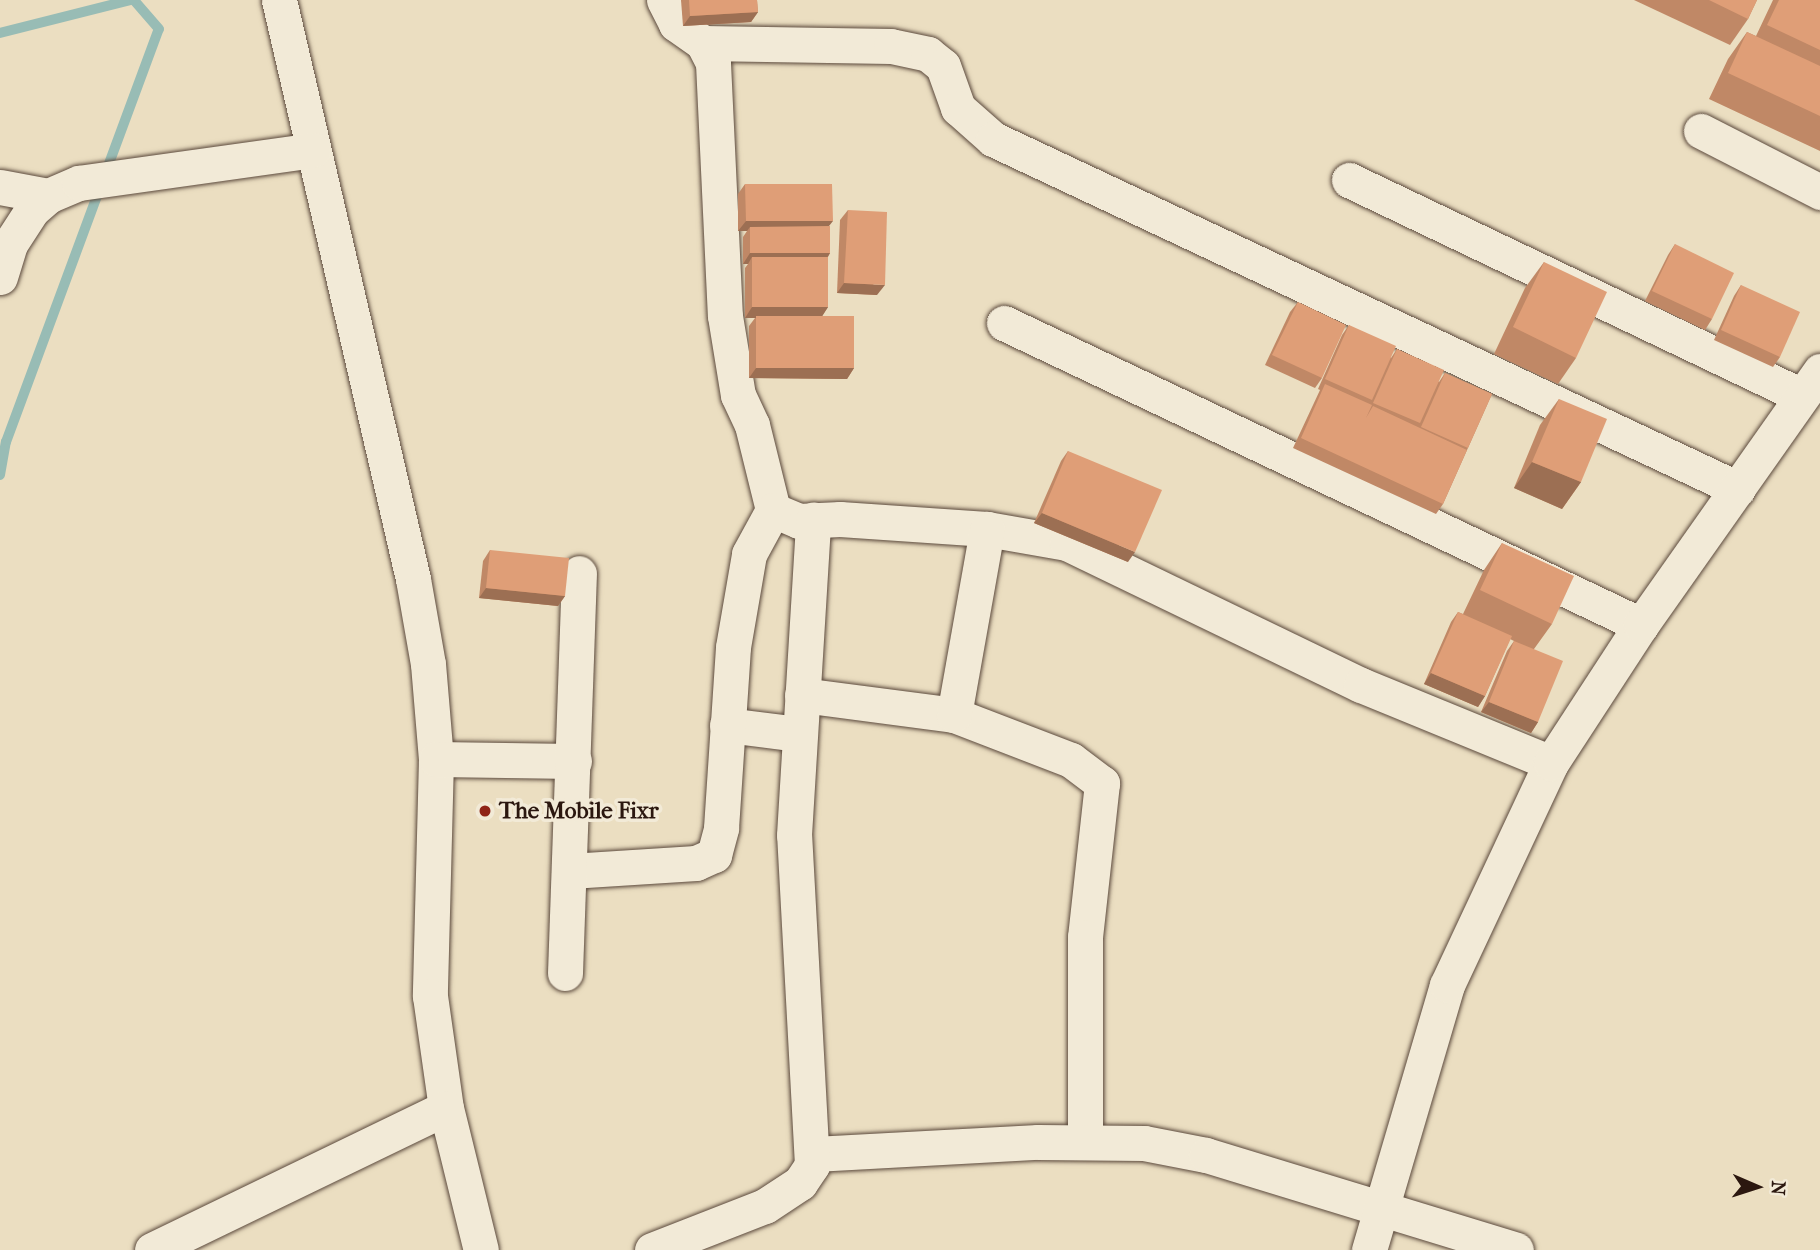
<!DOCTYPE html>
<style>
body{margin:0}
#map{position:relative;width:1820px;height:1250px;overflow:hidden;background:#ebdec1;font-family:"IM FELL French Canon",serif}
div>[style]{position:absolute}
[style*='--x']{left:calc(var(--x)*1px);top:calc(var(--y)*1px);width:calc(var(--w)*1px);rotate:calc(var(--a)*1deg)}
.stream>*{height:10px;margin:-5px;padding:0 5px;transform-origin:5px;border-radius:5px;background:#98bcb5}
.roads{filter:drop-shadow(0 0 2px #5b493c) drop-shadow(0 0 2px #5b493c)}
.street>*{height:35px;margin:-17.5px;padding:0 17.5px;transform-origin:17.5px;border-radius:17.5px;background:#f2ead7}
.wall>*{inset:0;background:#c08866}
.shaded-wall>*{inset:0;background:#9c6f53}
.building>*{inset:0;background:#df9e77}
.dots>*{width:19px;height:19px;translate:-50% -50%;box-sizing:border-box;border:4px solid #f2ead7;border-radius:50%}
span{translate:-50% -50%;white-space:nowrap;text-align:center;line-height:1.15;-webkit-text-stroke:7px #f2ead7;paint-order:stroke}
.poi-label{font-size:23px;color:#2b170f;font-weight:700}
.left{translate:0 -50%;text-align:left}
.north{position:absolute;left:1722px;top:1152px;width:70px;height:70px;-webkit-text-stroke:5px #f2ead7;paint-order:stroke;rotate:93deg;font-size:19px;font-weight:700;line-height:28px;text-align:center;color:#2b170f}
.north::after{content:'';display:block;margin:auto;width:24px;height:32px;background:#2b170f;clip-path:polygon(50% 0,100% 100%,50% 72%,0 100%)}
</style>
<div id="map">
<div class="stream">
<div style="--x:0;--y:33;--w:134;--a:-14.2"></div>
<div style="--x:0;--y:475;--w:34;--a:-80"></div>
<div style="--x:6;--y:442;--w:440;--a:-69.7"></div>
<div style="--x:159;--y:29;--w:38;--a:-131"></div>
</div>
<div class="roads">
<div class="street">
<div style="--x:279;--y:0;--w:594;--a:76.97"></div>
<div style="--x:413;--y:579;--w:86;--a:80"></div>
<div style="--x:428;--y:664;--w:95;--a:85.2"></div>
<div style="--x:436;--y:759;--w:237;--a:91.5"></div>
<div style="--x:430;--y:996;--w:113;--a:81.9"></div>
<div style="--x:446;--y:1108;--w:146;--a:76.2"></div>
<div style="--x:664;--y:0;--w:27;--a:63"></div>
<div style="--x:676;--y:24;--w:33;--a:35"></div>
<div style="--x:703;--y:43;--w:22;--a:63"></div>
<div style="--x:713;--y:63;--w:253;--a:87.3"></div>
<div style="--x:725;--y:316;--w:80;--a:80.7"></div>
<div style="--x:738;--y:395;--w:33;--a:65"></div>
<div style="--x:752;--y:425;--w:88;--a:76.1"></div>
<div style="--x:773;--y:510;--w:28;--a:23"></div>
<div style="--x:799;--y:521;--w:41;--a:-2.8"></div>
<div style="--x:840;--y:519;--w:147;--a:3.9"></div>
<div style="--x:987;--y:529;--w:81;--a:9.9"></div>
<div style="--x:1067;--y:543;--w:326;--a:25.8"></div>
<div style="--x:1361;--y:685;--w:205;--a:22.3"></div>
<div style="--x:703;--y:43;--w:188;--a:0.9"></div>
<div style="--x:891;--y:46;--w:38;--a:12"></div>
<div style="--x:928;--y:54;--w:19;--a:39"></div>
<div style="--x:943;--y:66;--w:45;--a:70.3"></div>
<div style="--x:958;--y:108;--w:47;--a:41.5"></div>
<div style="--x:993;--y:139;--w:823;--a:25.16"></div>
<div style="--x:1701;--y:131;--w:134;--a:27.1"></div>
<div style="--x:1349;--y:180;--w:500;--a:25.5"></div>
<div style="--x:0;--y:187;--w:49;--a:10.6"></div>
<div style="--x:0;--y:277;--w:34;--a:-73"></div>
<div style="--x:10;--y:244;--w:40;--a:-57.1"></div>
<div style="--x:32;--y:210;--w:21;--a:-41"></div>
<div style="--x:48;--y:196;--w:34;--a:-23"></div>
<div style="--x:79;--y:183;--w:236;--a:-8"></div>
<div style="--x:1004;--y:323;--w:705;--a:25.37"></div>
<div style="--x:802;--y:695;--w:153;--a:7.5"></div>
<div style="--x:954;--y:715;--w:125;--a:21"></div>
<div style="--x:1071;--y:760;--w:39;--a:37"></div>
<div style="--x:1102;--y:783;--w:155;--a:96.3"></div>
<div style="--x:1085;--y:937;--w:204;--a:90"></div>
<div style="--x:954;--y:715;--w:189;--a:-79.9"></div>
<div style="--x:727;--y:725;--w:73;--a:7.1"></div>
<div style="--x:436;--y:759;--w:138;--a:0.8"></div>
<div style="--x:570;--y:871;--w:126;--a:-3.6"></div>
<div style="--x:696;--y:863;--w:20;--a:-24"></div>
<div style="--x:714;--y:855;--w:28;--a:-75"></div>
<div style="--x:721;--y:828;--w:181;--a:-86.2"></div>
<div style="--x:733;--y:647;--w:94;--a:-80.2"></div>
<div style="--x:749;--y:554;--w:50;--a:-61.4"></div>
<div style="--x:565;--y:973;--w:400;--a:-88"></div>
<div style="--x:814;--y:1154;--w:224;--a:-3.1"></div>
<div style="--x:1038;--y:1142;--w:106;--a:0.5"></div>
<div style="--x:1144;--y:1143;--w:63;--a:11"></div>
<div style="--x:1206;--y:1155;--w:324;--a:17"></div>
<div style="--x:152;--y:1250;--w:326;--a:-25.8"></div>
<div style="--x:652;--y:1250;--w:121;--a:-21.3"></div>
<div style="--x:765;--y:1206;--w:42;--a:-33.3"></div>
<div style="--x:800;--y:1183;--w:22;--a:-56"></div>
<div style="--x:812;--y:1165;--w:330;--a:-93.1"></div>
<div style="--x:794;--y:835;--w:316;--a:-86.5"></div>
<div style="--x:1369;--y:1250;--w:276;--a:-73.6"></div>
<div style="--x:1447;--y:985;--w:245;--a:-64.9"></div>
<div style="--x:1551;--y:763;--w:165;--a:-56.9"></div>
<div style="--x:1641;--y:625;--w:311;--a:-54.8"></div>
</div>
</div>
<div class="wall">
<div style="clip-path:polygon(681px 0,757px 0,758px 12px,751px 22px,683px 26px)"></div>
<div style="clip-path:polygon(1634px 0,1757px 0,1748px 19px,1730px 45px)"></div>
<div style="clip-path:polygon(1773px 0,1820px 0,1820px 151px,1709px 99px,1728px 59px,1747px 32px,1756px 36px)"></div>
<div style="clip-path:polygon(745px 184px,828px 226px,830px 253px,828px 257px,828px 307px,822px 316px,854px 368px,847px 379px,749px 378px,749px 326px,755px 318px,745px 318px,745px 268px,748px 264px,743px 264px,743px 237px,747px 231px,738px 231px,738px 194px)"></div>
<div style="clip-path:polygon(848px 210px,877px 295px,837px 293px,840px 220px)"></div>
<div style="clip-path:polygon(1675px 244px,1712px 319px,1705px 330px,1645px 301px,1668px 255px)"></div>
<div style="clip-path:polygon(1544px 262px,1576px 358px,1558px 384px,1494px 354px,1525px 288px)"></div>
<div style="clip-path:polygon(1741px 285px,1780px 357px,1773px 367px,1714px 340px,1734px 296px)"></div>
<div style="clip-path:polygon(1298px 302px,1322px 378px,1315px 388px,1265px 365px,1290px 312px)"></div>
<div style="clip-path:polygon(1349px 325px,1391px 358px,1397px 349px,1439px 382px,1445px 373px,1492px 394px,1443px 504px,1436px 514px,1293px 448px,1320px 390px,1318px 389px,1342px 335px)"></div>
<div style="clip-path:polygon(1559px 399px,1581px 482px,1562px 509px,1514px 488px,1540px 425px)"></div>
<div style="clip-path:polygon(1068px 451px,1128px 562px,1034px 523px,1061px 461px)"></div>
<div style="clip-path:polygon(1502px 543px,1552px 624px,1534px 649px,1538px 722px,1531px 733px,1481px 712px,1507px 651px,1514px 641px,1510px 639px,1485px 696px,1478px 707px,1424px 684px,1451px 622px,1458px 612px,1463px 614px,1484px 570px)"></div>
<div style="clip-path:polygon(490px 550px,565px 596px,558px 606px,479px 598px,483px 561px)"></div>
</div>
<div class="shaded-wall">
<div style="clip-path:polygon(758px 12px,751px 22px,683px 26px,690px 16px)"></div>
<div style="clip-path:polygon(746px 221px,833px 221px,825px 231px,750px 227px,747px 231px,738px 231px)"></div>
<div style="clip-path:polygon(750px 253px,830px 253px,823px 264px,752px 257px,748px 264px,743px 264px)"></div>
<div style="clip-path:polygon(844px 283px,885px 285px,877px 295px,837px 293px)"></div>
<div style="clip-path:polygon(752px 307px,828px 307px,821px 318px,745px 318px)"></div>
<div style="clip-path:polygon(756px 368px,854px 368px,847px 379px,749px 378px)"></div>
<div style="clip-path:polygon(1532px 462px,1581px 482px,1562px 509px,1514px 488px)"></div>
<div style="clip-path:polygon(1042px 513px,1135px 552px,1128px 562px,1034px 523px)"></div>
<div style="clip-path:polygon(486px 588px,565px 596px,558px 606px,479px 598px)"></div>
<div style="clip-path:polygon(1431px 673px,1485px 696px,1478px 707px,1424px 684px)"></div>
<div style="clip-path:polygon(1489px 702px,1538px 722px,1531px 733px,1481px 712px)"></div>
</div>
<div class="building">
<div style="clip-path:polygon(689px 0,757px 0,758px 12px,690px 16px)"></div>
<div style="clip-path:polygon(1709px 0,1757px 0,1748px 19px)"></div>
<div style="clip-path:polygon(1779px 0,1820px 0,1820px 50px,1767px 25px)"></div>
<div style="clip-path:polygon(1747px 32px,1820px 66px,1820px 116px,1728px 73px)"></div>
<div style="clip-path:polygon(745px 184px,832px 184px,833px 221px,746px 221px)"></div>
<div style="clip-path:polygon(848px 210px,887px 212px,885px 285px,844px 283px)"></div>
<div style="clip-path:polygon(830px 226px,830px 253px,750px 253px,750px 227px)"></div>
<div style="clip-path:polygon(1675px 244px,1734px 273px,1712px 319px,1652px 291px)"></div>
<div style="clip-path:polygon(752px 257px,828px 257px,828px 307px,752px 307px)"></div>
<div style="clip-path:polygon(1544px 262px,1607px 292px,1576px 358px,1513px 327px)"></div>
<div style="clip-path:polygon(1741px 285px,1800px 312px,1780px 357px,1721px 330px)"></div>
<div style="clip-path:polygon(1298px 302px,1346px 325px,1322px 378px,1272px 355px)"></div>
<div style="clip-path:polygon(756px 316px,854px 316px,854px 368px,756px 368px)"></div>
<div style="clip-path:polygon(1349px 325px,1396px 346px,1372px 400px,1325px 379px)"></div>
<div style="clip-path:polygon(1397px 349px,1444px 370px,1420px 423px,1373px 403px)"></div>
<div style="clip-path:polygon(1445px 373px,1492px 394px,1468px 448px,1421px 427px)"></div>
<div style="clip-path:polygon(1325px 384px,1372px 405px,1366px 418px,1373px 406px,1467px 450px,1443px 504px,1301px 438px)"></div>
<div style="clip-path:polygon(1559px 399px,1607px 419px,1581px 482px,1532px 462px)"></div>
<div style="clip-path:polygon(1068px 451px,1162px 490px,1135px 552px,1042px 513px)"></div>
<div style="clip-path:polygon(1502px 543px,1574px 576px,1552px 624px,1480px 590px)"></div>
<div style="clip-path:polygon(490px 550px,569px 558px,565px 596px,486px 588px)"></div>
<div style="clip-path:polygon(1458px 612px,1512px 636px,1485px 696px,1431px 673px)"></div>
<div style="clip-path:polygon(1514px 641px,1563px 661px,1538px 722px,1489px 702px)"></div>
</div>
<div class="dots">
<div style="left:485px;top:811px;background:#8f2418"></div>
</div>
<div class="poi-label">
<span class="left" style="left:499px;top:811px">The Mobile Fixr</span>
</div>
<div class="north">N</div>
</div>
